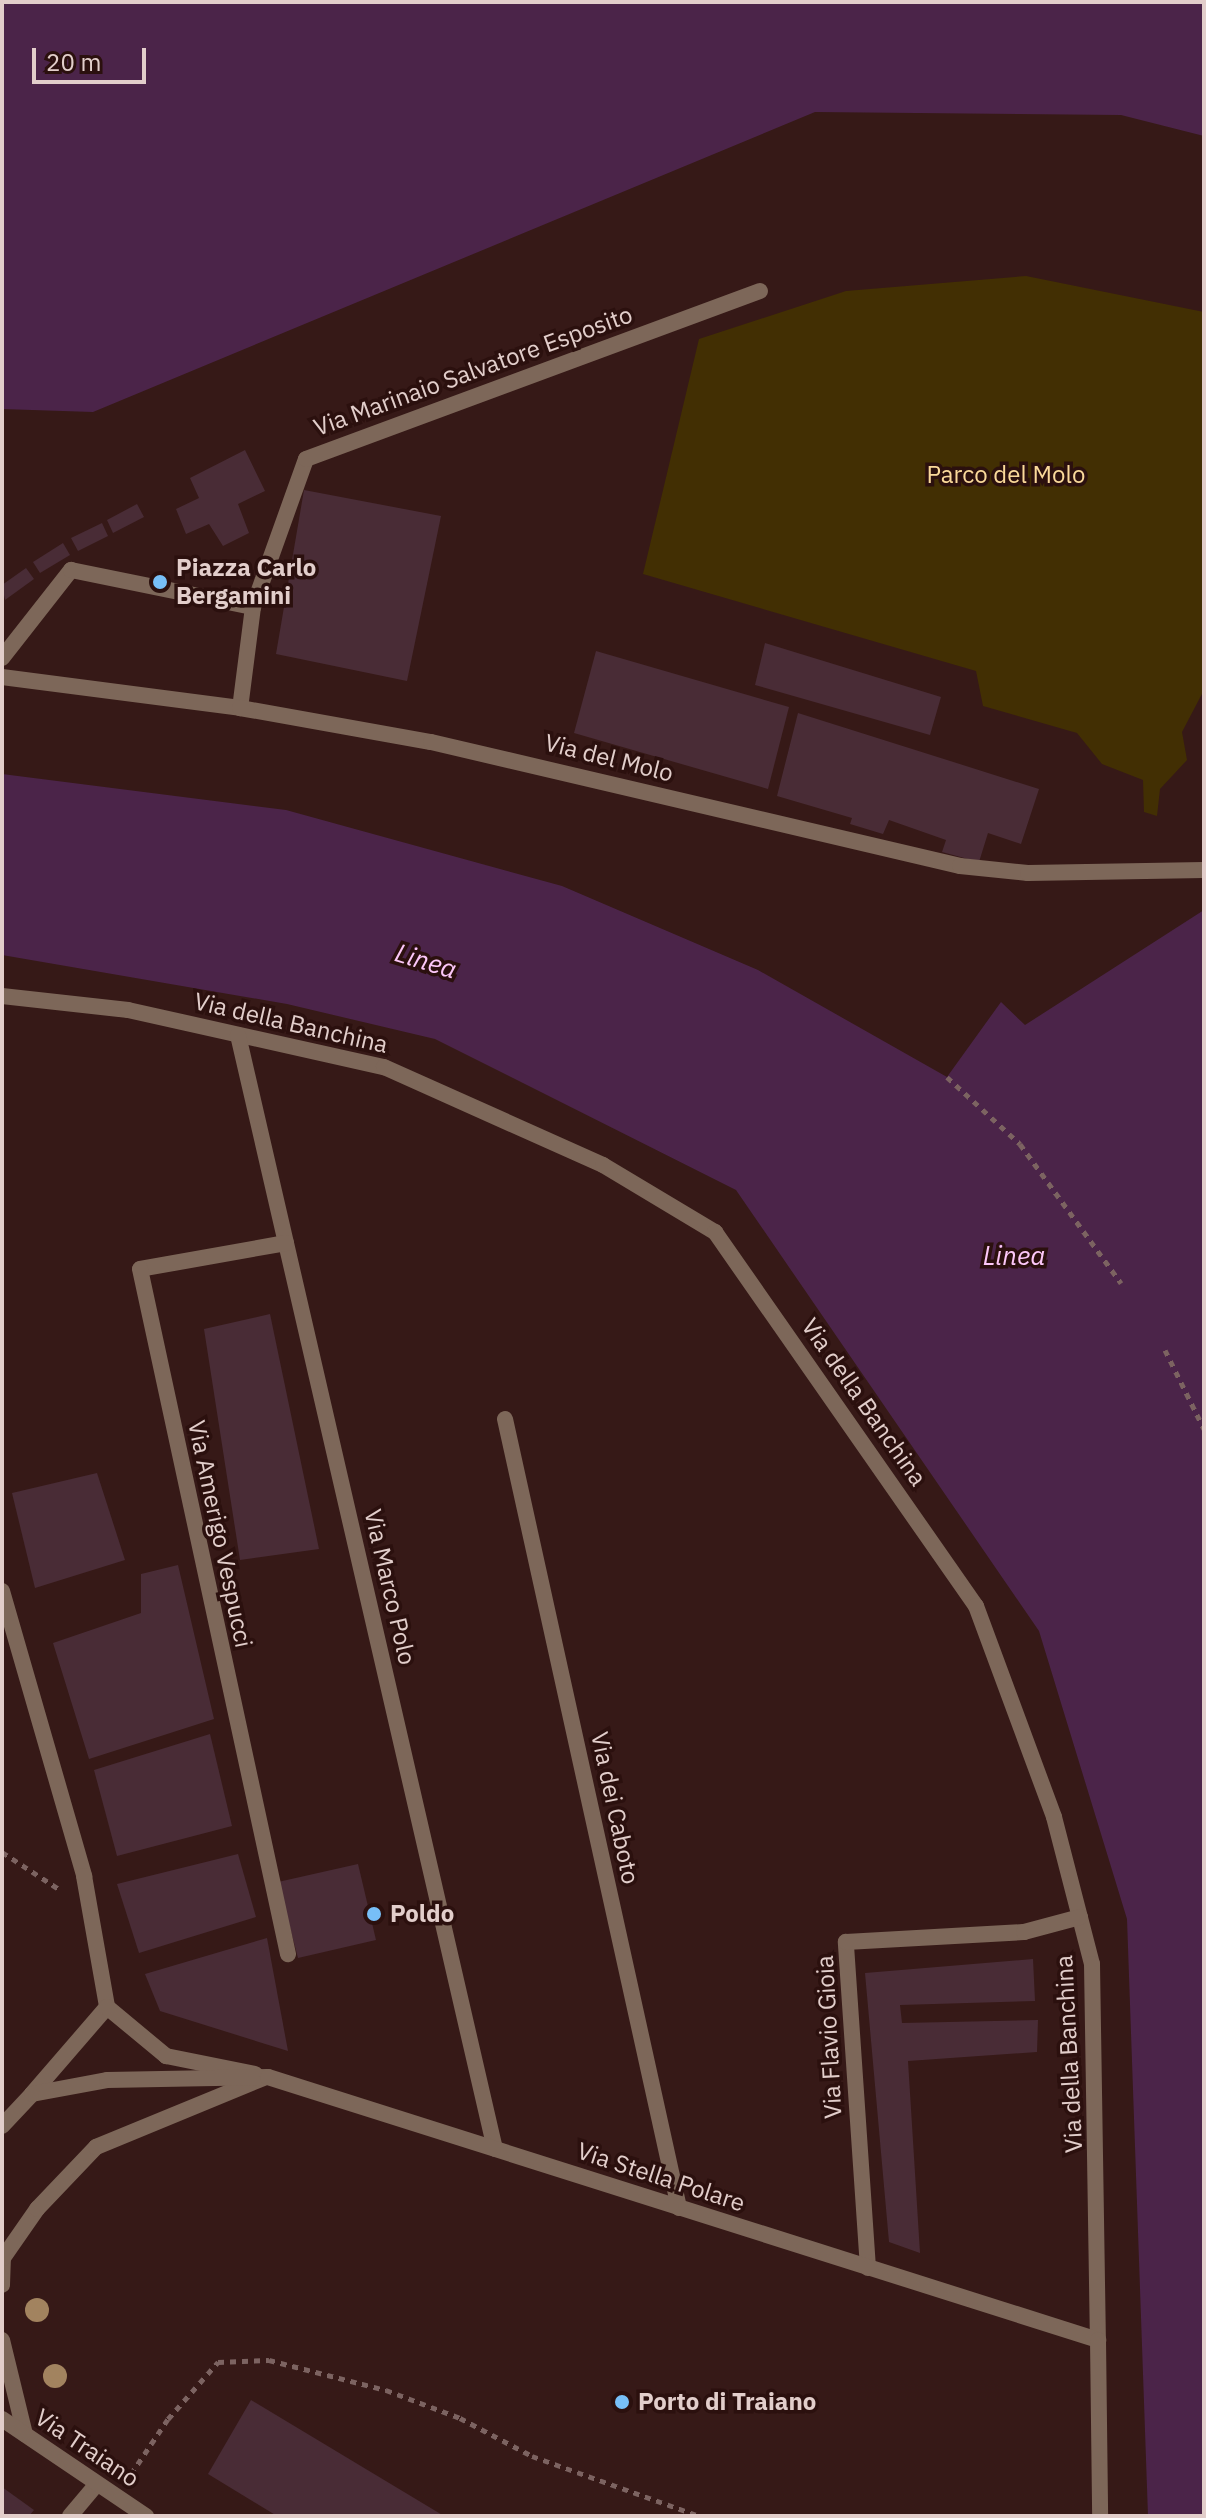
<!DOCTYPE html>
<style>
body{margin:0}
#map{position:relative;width:1206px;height:2518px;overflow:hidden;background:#361917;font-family:"IBM Plex Sans",sans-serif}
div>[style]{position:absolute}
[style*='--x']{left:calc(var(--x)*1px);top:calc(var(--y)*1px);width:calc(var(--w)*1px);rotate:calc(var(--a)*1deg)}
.green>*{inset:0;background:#422f03}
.water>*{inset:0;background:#4b2449}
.building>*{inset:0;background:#492c36}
.path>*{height:5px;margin-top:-2.5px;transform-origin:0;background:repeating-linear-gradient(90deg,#7c6361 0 6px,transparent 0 12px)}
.service>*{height:16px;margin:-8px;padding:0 8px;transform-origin:8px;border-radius:8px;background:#7d6759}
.minor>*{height:16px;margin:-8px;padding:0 8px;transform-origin:8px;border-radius:8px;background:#7d6759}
.tertiary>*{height:16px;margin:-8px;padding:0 8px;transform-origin:8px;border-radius:8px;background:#7d6759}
.trees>*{width:24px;height:24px;margin:-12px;border-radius:50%;background:#a2835f}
.dots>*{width:22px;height:22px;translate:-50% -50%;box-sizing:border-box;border:4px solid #2b100e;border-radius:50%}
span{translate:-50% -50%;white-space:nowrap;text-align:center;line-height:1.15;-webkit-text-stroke:7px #2b100e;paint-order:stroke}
.street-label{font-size:24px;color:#e2cecb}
.park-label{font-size:24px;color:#fad99a}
.poi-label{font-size:24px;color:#e2cecb;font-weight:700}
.left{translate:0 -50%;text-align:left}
.water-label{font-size:26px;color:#fcc7f8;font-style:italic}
.frame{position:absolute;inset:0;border:4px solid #e2cecb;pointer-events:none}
.scale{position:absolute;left:32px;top:48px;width:114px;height:36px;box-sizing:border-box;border:4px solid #e2cecb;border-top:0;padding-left:10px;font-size:24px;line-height:28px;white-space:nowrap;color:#e2cecb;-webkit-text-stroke:6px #2b100e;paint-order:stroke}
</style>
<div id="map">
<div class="green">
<div style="clip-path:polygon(1026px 276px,1204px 312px,1204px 690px,1182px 732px,1187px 760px,1160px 789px,1157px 816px,1144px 812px,1143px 780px,1102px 764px,1077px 733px,983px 706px,976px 671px,643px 574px,699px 339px,846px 291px)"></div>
</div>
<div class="water">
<div style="clip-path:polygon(2px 2px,1204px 2px,1204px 136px,1121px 115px,815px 112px,93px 412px,2px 409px)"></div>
<div style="clip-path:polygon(2px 774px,286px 810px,562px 886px,758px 970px,947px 1077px,1001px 1002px,1025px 1025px,1204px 910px,1204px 2516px,1148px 2516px,1127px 1919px,1039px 1631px,736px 1190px,435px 1039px,287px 1004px,2px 955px)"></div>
</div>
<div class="building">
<div style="clip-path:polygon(245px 450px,265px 491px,238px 504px,249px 533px,223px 546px,209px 524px,186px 534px,176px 509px,199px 498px,190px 478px)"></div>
<div style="clip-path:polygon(304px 490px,441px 516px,407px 681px,276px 654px)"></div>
<div style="clip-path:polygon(137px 504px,144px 517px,113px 533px,107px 520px)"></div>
<div style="clip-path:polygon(102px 523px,108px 536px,78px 551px,71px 538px)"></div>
<div style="clip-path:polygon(63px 543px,70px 555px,40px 573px,33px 562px)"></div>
<div style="clip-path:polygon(26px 568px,34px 579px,5px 600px,2px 585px)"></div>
<div style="clip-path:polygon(765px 643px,941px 697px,930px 735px,755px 685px)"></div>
<div style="clip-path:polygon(596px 651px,789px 707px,768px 789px,574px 733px)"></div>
<div style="clip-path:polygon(798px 713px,1039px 789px,1021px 844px,988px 833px,979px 862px,942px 852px,946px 840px,889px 820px,883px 834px,850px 824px,852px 818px,777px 796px)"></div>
<div style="clip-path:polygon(270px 1314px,319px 1549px,240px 1560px,204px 1329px)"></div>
<div style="clip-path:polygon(97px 1473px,125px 1560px,35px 1588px,12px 1493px)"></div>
<div style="clip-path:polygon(178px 1565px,214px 1719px,89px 1759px,53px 1643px,141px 1613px,141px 1574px)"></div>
<div style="clip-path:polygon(210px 1734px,232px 1826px,117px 1856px,94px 1770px)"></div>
<div style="clip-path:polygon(238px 1854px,256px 1917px,139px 1953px,117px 1884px)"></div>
<div style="clip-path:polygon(358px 1864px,376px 1940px,298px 1958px,278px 1882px)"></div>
<div style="clip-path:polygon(267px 1938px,288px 2051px,160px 2011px,145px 1974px)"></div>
<div style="clip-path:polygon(1033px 1959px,1035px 2001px,900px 2005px,902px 2023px,1038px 2020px,1037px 2052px,908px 2061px,920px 2253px,889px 2242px,865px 1973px)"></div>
<div style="clip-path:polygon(251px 2400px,444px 2516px,277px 2516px,208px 2474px)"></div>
<div style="clip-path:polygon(2px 2487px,34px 2510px,29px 2516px,2px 2516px)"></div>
</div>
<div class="path">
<div style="--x:947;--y:1077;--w:99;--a:42.5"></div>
<div style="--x:1020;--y:1144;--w:172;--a:54"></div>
<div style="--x:1165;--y:1350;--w:88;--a:63.7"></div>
<div style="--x:2;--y:1852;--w:68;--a:33"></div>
<div style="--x:131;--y:2474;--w:66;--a:-56.1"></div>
<div style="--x:168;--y:2419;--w:76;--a:-48.7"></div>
<div style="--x:218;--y:2362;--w:51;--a:-2.2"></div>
<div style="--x:269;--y:2360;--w:121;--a:14.4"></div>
<div style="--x:386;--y:2390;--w:79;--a:20.7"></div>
<div style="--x:460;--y:2418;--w:81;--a:27.8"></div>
<div style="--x:532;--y:2456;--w:178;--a:19.7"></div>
</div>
<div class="service">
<div style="--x:2;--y:2285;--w:27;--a:-88"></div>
<div style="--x:3;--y:2258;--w:60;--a:-55.2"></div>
<div style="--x:37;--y:2209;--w:86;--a:-46.4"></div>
<div style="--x:96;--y:2147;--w:181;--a:-22.4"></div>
<div style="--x:2;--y:2340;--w:97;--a:76.3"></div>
</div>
<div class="minor">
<div style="--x:253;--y:607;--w:157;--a:-70.3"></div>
<div style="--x:306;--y:459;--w:484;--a:-20.3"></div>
<div style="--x:2;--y:658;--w:112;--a:-51.9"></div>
<div style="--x:71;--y:570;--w:186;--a:11.5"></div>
<div style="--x:253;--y:607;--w:102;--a:97.3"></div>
<div style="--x:2;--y:677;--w:240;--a:7.4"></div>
<div style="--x:240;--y:708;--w:194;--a:10.1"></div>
<div style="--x:431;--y:742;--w:543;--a:13.19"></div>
<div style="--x:960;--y:866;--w:68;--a:5.9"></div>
<div style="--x:1028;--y:873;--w:176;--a:-1"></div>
<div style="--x:2;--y:996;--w:127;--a:6.3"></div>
<div style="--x:128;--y:1010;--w:262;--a:12.6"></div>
<div style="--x:384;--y:1067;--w:240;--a:24.1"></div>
<div style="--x:603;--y:1165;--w:131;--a:30.9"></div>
<div style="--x:715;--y:1232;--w:456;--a:55.1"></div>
<div style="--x:976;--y:1606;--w:225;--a:69.7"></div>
<div style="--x:1054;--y:1817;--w:152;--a:75.5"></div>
<div style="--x:1092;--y:1964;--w:376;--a:89.1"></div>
<div style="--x:238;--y:1035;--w:1143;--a:77.01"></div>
<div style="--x:286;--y:1243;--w:148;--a:169.9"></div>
<div style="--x:140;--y:1269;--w:701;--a:77.81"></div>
<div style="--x:505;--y:1419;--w:808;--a:77.56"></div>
<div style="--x:2;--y:1591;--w:297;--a:73.9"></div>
<div style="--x:84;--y:1876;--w:133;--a:80"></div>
<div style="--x:107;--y:2007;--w:115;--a:130.8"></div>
<div style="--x:107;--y:2007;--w:77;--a:39.7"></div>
<div style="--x:166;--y:2056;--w:91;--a:11.4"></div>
<div style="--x:868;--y:2268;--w:327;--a:-93.9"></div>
<div style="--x:846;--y:1942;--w:178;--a:-3.2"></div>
<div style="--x:1024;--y:1932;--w:58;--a:-15"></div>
<div style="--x:70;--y:2516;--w:39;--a:-50"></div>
</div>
<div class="tertiary">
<div style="--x:2;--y:2126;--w:44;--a:-46.8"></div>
<div style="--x:32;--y:2094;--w:76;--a:-10.6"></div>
<div style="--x:107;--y:2080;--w:161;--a:-1.1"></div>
<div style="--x:268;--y:2077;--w:871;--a:17.58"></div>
<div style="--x:1098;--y:2340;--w:176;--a:89.3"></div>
<div style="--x:2;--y:2419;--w:174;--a:34"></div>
</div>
<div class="trees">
<div style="left:37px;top:2310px"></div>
<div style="left:55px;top:2376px"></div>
</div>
<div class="dots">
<div style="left:160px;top:582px;background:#77bff7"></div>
<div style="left:374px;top:1914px;background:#77bff7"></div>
<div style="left:622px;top:2402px;background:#77bff7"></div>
</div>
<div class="street-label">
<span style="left:473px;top:371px;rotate:-20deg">Via Marinaio Salvatore Esposito</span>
<span style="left:609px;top:758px;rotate:14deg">Via del Molo</span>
<span style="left:291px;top:1023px;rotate:13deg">Via della Banchina</span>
<span style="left:864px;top:1402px;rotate:55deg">Via della Banchina</span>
<span style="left:220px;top:1534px;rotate:78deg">Via Amerigo Vespucci</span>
<span style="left:390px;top:1587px;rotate:77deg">Via Marco Polo</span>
<span style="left:615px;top:1808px;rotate:78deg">Via dei Caboto</span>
<span style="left:829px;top:2037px;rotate:-93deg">Via Flavio Gioia</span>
<span style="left:1069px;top:2054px;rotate:-93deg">Via della Banchina</span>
<span style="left:661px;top:2177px;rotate:18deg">Via Stella Polare</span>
<span style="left:87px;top:2448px;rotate:34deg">Via Traiano</span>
</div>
<div class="park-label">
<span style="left:1006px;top:475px">Parco del Molo</span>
</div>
<div class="poi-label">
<span class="left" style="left:176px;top:582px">Piazza Carlo<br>Bergamini</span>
<span class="left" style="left:390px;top:1914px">Poldo</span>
<span class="left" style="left:638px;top:2402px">Porto di Traiano</span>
</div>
<div class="water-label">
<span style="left:426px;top:961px;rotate:17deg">Linea</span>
<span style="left:1014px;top:1256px">Linea</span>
</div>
<div class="frame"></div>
<div class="scale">20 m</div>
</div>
